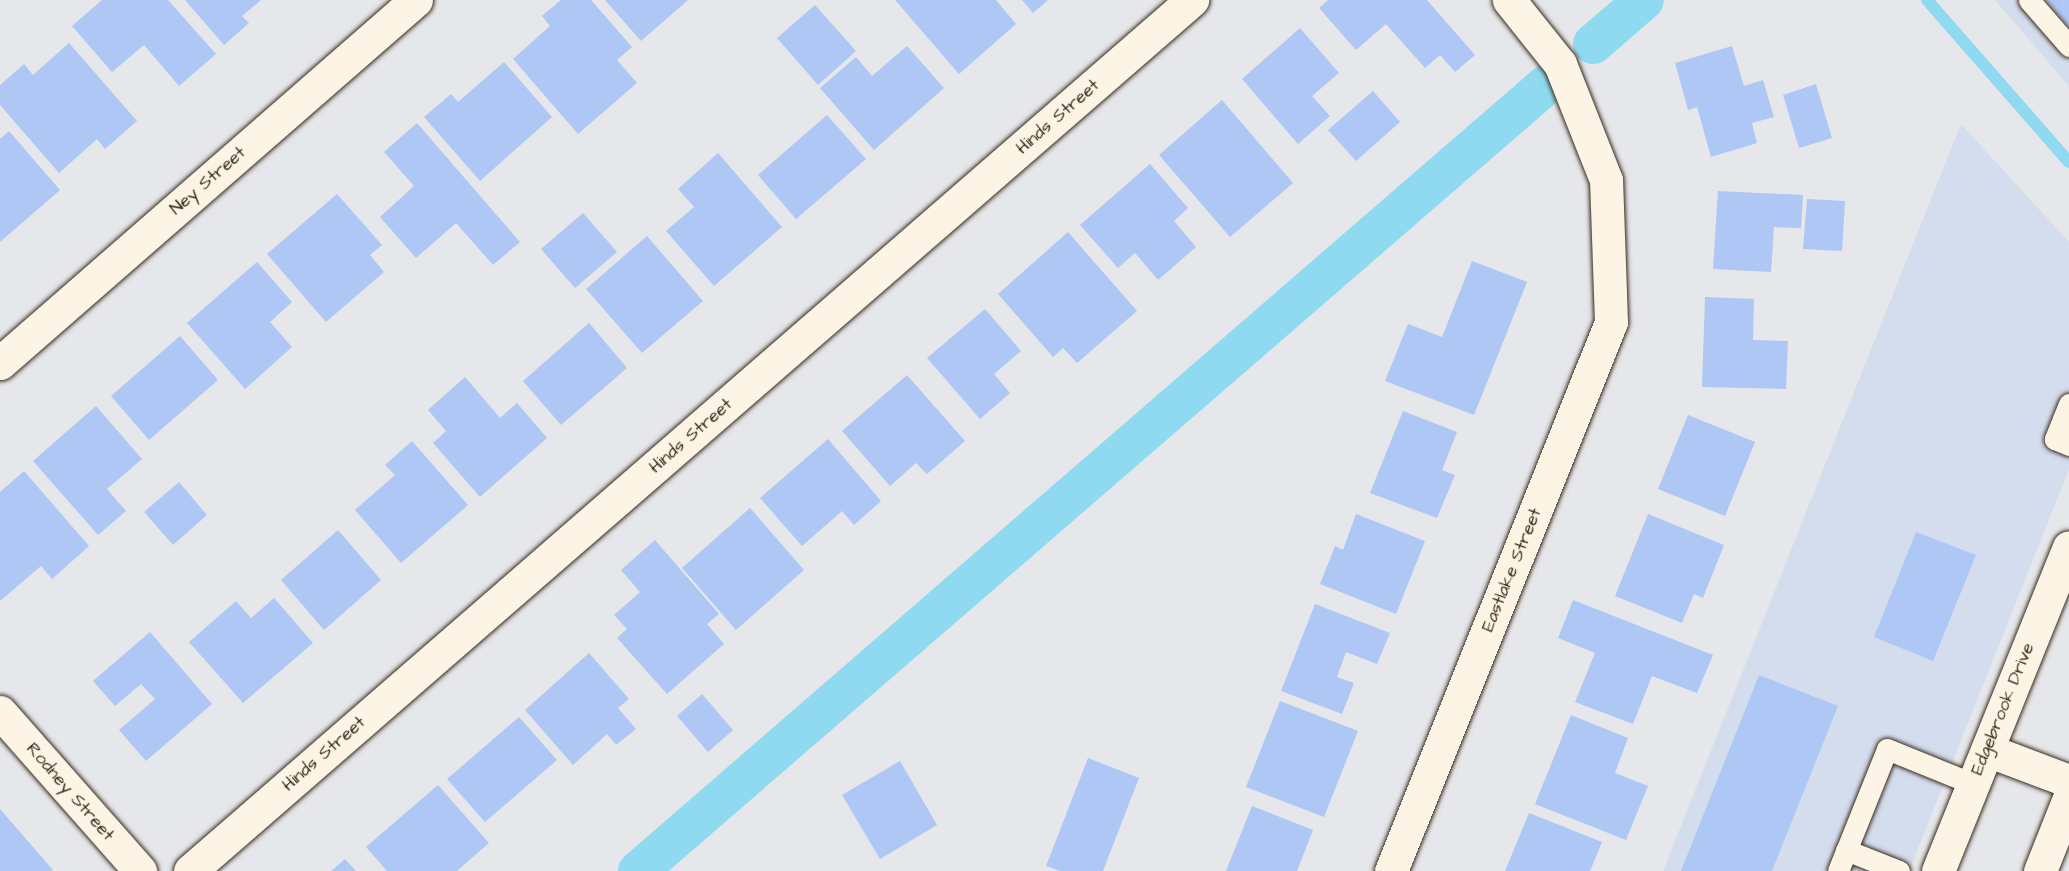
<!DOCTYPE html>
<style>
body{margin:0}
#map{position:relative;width:2069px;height:871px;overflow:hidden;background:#e5e7ea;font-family:"Architects Daughter",sans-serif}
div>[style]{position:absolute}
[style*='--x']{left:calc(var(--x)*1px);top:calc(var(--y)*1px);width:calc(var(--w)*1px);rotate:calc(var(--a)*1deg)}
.built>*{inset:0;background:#d4dded}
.stream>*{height:12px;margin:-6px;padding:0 6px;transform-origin:6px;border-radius:6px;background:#8fdaf0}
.canal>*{height:40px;margin:-20px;padding:0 20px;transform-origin:20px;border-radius:20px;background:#8fdaf0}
.building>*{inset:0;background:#aec7f4}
.roads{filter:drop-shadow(0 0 2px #3b2a1e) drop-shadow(0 0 2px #3b2a1e)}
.lane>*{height:21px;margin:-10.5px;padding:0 10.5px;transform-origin:10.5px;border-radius:10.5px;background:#fcf5e5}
.street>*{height:33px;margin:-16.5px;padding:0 16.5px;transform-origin:16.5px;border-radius:16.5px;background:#fcf5e5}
.secondary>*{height:33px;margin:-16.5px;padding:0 16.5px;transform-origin:16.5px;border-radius:16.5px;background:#fcf5e5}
span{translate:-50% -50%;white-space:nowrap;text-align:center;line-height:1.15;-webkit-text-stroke:5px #fcf5e5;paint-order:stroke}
.street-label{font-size:18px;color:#3b2a1e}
</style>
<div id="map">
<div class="built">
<div style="clip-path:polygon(1995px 0,2069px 0,2069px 86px)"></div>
<div style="clip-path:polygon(1961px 124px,2069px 242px,2069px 469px,1909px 871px,1663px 871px)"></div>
</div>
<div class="stream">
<div style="--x:1927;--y:0;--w:215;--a:48.8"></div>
</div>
<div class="canal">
<div style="--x:1593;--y:44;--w:67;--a:-40.8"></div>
<div style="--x:638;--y:871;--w:1201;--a:-40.88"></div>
</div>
<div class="building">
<div style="clip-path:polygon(102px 0,168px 0,216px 54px,179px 86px,144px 45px,112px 72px,72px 26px)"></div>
<div style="clip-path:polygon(185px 0,261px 0,242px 16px,249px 23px,224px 45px)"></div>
<div style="clip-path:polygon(561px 0,591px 0,632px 47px,617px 60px,637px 83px,578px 134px,513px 59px,550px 26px,542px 16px)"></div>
<div style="clip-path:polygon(605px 0,688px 0,641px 41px)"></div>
<div style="clip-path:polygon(895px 0,996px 0,1016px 24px,959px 74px)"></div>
<div style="clip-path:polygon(1022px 0,1048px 0,1033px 13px)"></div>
<div style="clip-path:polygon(1328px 0,1427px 0,1475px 55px,1455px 72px,1440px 55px,1425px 68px,1386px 24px,1356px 50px,1319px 8px)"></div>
<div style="clip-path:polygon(2046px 0,2069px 0,2069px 26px)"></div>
<div style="clip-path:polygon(815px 5px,856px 51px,818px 85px,777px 38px)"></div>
<div style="clip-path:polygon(1300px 28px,1339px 73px,1312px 96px,1330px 116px,1298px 144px,1242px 79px)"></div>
<div style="clip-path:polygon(69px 43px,137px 121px,105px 149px,97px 139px,59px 173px,0 105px,0 85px,24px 64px,33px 75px)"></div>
<div style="clip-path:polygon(907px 46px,944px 88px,874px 150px,820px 88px,856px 57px,872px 76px)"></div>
<div style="clip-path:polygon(1732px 46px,1744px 86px,1763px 80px,1774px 117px,1752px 123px,1757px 143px,1711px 157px,1697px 107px,1688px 110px,1675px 63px)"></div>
<div style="clip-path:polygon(504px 62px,552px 117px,480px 181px,424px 117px,451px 94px,458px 102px)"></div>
<div style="clip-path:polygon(1816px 84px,1832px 138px,1799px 148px,1783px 95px)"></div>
<div style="clip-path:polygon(1373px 91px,1400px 122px,1356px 161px,1328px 130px)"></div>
<div style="clip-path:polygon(1222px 100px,1293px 183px,1230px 237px,1159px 155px)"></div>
<div style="clip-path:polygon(827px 115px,866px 159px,796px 219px,758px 175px)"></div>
<div style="clip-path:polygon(417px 123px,520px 242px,493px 265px,456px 223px,416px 258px,380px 217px,414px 186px,384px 152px)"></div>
<div style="clip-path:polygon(9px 131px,60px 190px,0 242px,0 139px)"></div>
<div style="clip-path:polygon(718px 153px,782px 227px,714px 286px,666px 231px,694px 207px,678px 189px)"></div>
<div style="clip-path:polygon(1150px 164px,1188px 208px,1174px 221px,1196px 247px,1158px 280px,1135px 253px,1118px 268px,1080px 225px)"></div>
<div style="clip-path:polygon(1718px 191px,1803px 195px,1801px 228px,1774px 227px,1771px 272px,1713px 269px)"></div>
<div style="clip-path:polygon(337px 194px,382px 245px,370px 255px,384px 272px,326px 322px,267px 254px)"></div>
<div style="clip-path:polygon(1807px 199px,1845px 201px,1842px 251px,1803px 249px)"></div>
<div style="clip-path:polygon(583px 213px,617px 252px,575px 288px,541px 249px)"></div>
<div style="clip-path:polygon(1068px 232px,1137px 311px,1077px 363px,1063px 348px,1053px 357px,998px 294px)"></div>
<div style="clip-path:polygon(647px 236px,703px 301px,642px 353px,586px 289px)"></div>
<div style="clip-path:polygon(1472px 261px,1527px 282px,1474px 415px,1385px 381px,1408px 324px,1442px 337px)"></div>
<div style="clip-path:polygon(257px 262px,292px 302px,270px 322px,292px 347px,245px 389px,187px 323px)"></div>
<div style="clip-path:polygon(1705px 297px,1754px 299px,1753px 340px,1788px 341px,1786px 389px,1702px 387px)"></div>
<div style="clip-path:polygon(985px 309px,1021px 351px,994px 374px,1010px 393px,980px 419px,927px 358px)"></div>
<div style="clip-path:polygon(589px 323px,627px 368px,561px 425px,523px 381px)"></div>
<div style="clip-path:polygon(180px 336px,218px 380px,149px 440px,111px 396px)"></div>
<div style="clip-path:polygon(907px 375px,965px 441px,927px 474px,916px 463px,890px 486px,842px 431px)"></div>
<div style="clip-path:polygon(465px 377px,500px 418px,517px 403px,547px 438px,480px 497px,433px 443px,446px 431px,428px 410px)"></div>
<div style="clip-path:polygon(96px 406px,142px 459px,107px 489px,126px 511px,98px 535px,33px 461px)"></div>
<div style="clip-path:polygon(1403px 411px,1457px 432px,1442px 470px,1455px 475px,1437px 518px,1370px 493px)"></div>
<div style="clip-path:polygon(1688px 415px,1755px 442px,1725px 516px,1658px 489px)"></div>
<div style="clip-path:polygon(828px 439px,881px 501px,854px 525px,842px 511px,802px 546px,760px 498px)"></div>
<div style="clip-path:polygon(412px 441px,468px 505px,401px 563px,355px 510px,395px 475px,385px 465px)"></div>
<div style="clip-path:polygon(24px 471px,89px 546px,52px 579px,41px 566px,0 601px,0 492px)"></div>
<div style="clip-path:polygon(179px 482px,207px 515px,173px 545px,144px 512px)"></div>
<div style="clip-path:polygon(750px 508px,804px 570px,736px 630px,682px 568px)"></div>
<div style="clip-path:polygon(1356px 514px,1425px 541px,1396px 614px,1320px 584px,1335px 546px,1343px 550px)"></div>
<div style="clip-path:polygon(1648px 514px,1724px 545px,1703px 598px,1694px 594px,1682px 623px,1615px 596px)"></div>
<div style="clip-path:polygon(338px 530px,381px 580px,324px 630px,281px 580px)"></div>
<div style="clip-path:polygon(1916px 532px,1976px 555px,1933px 661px,1874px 637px)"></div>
<div style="clip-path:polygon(655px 540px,719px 614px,707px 624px,724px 644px,667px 694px,617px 638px,627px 629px,614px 615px,640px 592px,621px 570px)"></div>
<div style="clip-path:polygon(274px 598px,313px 643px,243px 703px,189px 642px,236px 601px,251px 618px)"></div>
<div style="clip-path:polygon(1573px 600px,1713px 655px,1697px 693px,1652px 676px,1633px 724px,1575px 702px,1595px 653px,1558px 638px)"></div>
<div style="clip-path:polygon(1315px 604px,1390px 633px,1377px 664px,1346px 652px,1337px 677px,1354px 683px,1342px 714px,1281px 691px)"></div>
<div style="clip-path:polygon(150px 632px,212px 704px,146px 761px,119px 730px,155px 699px,141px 684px,115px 706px,93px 681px)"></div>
<div style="clip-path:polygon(589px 653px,629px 699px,618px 708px,636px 729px,616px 745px,607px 734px,573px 765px,525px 710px)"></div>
<div style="clip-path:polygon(1759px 675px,1838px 706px,1772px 871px,1681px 871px)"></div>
<div style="clip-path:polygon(702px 694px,733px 730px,708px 752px,677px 716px)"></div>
<div style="clip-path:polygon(1280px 701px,1358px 731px,1324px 817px,1246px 787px)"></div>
<div style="clip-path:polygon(1571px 715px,1628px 738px,1615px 773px,1648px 786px,1626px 840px,1535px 804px)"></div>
<div style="clip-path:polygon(519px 717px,557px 760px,485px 822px,447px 779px)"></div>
<div style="clip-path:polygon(1088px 758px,1139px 778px,1103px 871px,1060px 871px,1046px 866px)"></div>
<div style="clip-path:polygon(900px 761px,937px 825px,880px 859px,842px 795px)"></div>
<div style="clip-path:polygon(438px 785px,489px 843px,457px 871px,387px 871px,366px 847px)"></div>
<div style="clip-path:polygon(1252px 806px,1313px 830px,1297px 871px,1226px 871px)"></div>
<div style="clip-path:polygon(0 809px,53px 870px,51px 871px,0 871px)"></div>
<div style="clip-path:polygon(1529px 813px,1602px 842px,1590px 871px,1505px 871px)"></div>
<div style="clip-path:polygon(345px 859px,356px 871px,331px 871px)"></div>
</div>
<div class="roads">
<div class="lane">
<div style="--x:2029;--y:0;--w:61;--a:49"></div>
<div style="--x:2069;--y:404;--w:38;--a:112"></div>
<div style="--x:2055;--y:439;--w:15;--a:23"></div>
<div style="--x:1846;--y:850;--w:57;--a:21.6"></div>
<div style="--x:1838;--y:871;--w:131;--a:-68.1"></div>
<div style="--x:1887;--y:749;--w:93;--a:22.1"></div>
</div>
<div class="street">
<div style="--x:0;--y:363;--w:552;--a:-41.11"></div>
<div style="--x:0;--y:712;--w:212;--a:48.6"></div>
<div style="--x:190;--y:871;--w:1328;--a:-41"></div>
<div style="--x:1391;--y:871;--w:591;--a:-68.16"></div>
<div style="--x:1611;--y:322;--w:142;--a:-92"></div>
<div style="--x:1606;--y:180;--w:125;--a:-111.6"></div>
<div style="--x:1560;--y:64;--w:82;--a:-128.6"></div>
</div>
<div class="secondary">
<div style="--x:1987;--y:750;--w:88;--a:20.7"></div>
<div style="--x:1938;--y:871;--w:349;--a:-68"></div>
<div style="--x:2040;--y:871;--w:79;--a:-68.3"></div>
</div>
</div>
<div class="street-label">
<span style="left:1058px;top:117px;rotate:-41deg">Hinds Street</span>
<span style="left:208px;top:181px;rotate:-41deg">Ney Street</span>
<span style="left:691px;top:436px;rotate:-41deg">Hinds Street</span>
<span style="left:1512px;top:570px;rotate:-68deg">Eastlake Street</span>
<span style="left:2003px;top:709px;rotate:-68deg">Edgebrook Drive</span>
<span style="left:324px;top:754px;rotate:-41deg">Hinds Street</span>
<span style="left:70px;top:792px;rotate:49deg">Rodney Street</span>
</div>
</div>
